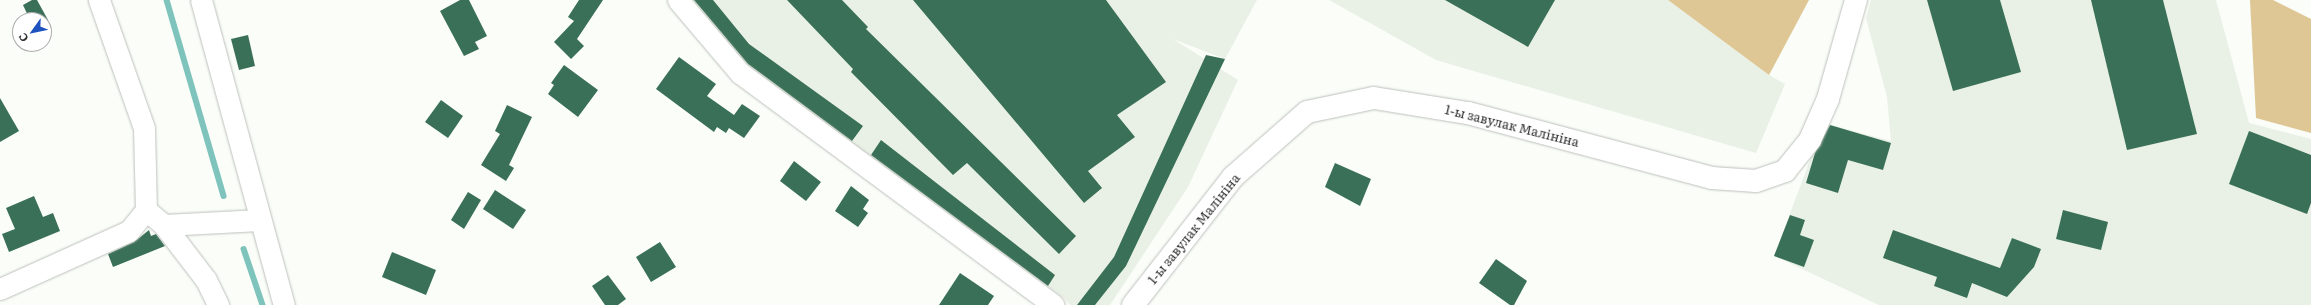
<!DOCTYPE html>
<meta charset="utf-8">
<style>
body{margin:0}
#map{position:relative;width:2311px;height:305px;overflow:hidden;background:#fafdf8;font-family:Literata,serif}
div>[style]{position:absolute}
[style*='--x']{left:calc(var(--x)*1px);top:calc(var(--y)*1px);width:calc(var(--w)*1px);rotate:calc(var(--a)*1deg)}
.built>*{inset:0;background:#e9f1e6}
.forest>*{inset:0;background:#dec794}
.stream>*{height:5.5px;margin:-2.75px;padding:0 2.75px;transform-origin:2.75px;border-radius:2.75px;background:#7ec4bc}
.building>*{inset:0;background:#3a7057}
.roads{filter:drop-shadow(0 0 1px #bdc0bc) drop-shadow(0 0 1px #bdc0bc)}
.minor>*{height:21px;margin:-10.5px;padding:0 10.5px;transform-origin:10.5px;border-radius:10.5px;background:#fff}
.tertiary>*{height:22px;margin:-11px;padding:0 11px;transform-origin:11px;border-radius:11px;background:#fff}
span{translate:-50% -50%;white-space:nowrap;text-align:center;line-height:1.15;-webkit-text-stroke:4px #fff;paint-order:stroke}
.street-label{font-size:13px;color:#2e302e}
.north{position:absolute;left:12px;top:12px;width:40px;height:40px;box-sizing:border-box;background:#fff;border:1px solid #abacab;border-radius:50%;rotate:237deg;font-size:11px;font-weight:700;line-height:16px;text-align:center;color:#2e302e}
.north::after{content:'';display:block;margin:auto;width:14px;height:18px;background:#1d52bf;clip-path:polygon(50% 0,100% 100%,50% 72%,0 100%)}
</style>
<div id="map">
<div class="built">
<div style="clip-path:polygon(691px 0,1257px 0,1225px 59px,1173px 39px,1238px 80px,1188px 187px,1110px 305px,1070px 305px,1064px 298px,738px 59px)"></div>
<div style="clip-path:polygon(1329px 0,1668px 0,1769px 75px,1785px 84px,1756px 153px,1436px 60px)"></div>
<div style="clip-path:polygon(1871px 0,2216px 0,2249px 123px,2311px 139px,2311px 305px,1879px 305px,1774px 256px,1824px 123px,1891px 141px,1887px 97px,1866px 18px)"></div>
</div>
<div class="forest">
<div style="clip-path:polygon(1668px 0,1809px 0,1769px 75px)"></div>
<div style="clip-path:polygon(2250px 0,2273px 0,2311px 19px,2311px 133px,2256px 118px)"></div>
</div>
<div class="stream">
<div style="--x:167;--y:0;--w:204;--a:73.8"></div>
<div style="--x:244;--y:249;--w:59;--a:71.3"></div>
</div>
<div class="building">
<div style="clip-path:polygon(32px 0,37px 0,48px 20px,30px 20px,23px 5px)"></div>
<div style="clip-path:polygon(460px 0,469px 0,487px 36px,475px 42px,479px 49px,464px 56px,440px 11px)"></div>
<div style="clip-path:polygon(579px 0,603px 0,577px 39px,584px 46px,571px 59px,554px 42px,574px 21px,568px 17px)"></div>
<div style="clip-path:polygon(694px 0,713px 0,749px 44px,863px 126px,852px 141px,748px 64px)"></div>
<div style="clip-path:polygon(787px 0,842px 0,868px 27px,866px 29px,1076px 236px,1059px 254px,967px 163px,953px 175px,851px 72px,853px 69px)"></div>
<div style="clip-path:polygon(913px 0,1106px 0,1166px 82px,1117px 115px,1135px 137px,1088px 171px,1102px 188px,1084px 203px)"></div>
<div style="clip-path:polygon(1445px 0,1555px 0,1528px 47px)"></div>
<div style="clip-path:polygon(1927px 0,2000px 0,2021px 72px,1953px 91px)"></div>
<div style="clip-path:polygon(2091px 0,2163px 0,2197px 134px,2127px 150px)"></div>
<div style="clip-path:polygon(248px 35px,255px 66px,239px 70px,231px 39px)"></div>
<div style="clip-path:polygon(1206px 55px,1225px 59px,1126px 266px,1095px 305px,1077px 305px,1114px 257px)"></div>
<div style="clip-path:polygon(679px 57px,716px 84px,707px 96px,734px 115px,742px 104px,760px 116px,744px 138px,729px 128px,726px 133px,717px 127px,714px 132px,656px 89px)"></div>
<div style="clip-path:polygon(564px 65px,598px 90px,578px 117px,548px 94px,554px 85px,551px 83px)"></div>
<div style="clip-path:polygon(0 98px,19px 131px,0 142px)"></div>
<div style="clip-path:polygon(441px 100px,463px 116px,448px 138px,425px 122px)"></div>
<div style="clip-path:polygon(507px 105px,532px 117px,509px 165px,514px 168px,506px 181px,481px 165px,500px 134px,495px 131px)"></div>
<div style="clip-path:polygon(1830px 125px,1891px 143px,1883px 170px,1848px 160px,1838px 193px,1806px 183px,1815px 153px)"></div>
<div style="clip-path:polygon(2249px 131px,2311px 155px,2311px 203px,2307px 214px,2229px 184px)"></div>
<div style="clip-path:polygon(881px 140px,1055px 275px,1048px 286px,871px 155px)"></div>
<div style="clip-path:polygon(794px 161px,821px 182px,806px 201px,780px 181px)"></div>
<div style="clip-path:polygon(1335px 163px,1371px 179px,1360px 206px,1325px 187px)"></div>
<div style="clip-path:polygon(851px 186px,869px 200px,863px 209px,868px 213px,858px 227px,835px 211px)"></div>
<div style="clip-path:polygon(495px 190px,526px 210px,513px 229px,483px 209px)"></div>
<div style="clip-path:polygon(468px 192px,481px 200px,464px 229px,451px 220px)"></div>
<div style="clip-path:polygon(34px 196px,43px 217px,53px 213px,60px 231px,9px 252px,2px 234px,15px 229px,6px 208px)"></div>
<div style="clip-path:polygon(2063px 210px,2108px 222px,2101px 250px,2056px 239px)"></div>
<div style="clip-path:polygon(1790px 215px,1805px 220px,1800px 235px,1814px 240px,1804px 267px,1774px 256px)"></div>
<div style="clip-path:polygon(149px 230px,151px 236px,156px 234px,165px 246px,113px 267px,108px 254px,134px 242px)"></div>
<div style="clip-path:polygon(1893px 230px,2000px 268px,2012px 238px,2041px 249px,2034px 267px,2007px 297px,1972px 283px,1967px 298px,1934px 286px,1937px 277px,1883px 258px)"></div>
<div style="clip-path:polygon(660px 242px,676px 267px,651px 282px,636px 257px)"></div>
<div style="clip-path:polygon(392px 252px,436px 270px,426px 295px,382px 277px)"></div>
<div style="clip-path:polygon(1496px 259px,1527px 281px,1514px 305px,1510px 305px,1479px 283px)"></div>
<div style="clip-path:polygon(960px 273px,994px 296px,988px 305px,939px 305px)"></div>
<div style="clip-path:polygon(608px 275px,626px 299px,618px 305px,605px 305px,592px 286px)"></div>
</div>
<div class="roads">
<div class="minor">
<div style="--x:201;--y:0;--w:316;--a:74.8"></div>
<div style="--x:678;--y:0;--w:96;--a:49.7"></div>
<div style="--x:740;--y:73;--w:390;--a:36.5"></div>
<div style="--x:146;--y:210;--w:23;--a:40"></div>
<div style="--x:164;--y:225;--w:69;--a:52.6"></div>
<div style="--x:206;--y:280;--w:28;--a:64"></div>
<div style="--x:164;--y:225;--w:96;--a:-3"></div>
<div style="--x:0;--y:289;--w:141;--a:-24.2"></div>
<div style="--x:129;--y:231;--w:27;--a:-51"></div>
<div style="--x:146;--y:210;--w:82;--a:-91.4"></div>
<div style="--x:144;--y:128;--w:136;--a:-109.4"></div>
</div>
<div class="tertiary">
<div style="--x:1133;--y:305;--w:162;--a:-52"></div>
<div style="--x:1233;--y:177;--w:98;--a:-41.3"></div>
<div style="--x:1307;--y:112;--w:68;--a:-11.8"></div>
<div style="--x:1374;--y:98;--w:95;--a:9.1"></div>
<div style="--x:1468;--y:113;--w:253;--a:14.9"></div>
<div style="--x:1712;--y:178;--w:44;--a:3.9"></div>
<div style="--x:1756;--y:181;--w:31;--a:-19"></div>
<div style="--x:1785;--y:171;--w:40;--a:-51"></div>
<div style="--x:1810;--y:140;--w:45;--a:-66.3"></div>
<div style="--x:1828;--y:99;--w:103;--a:-74.2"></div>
</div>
</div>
<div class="street-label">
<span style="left:1512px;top:126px;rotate:14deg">1-ы завулак Малініна</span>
<span style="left:1194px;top:229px;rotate:-51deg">1-ы завулак Малініна</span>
</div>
<div class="north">С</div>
</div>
